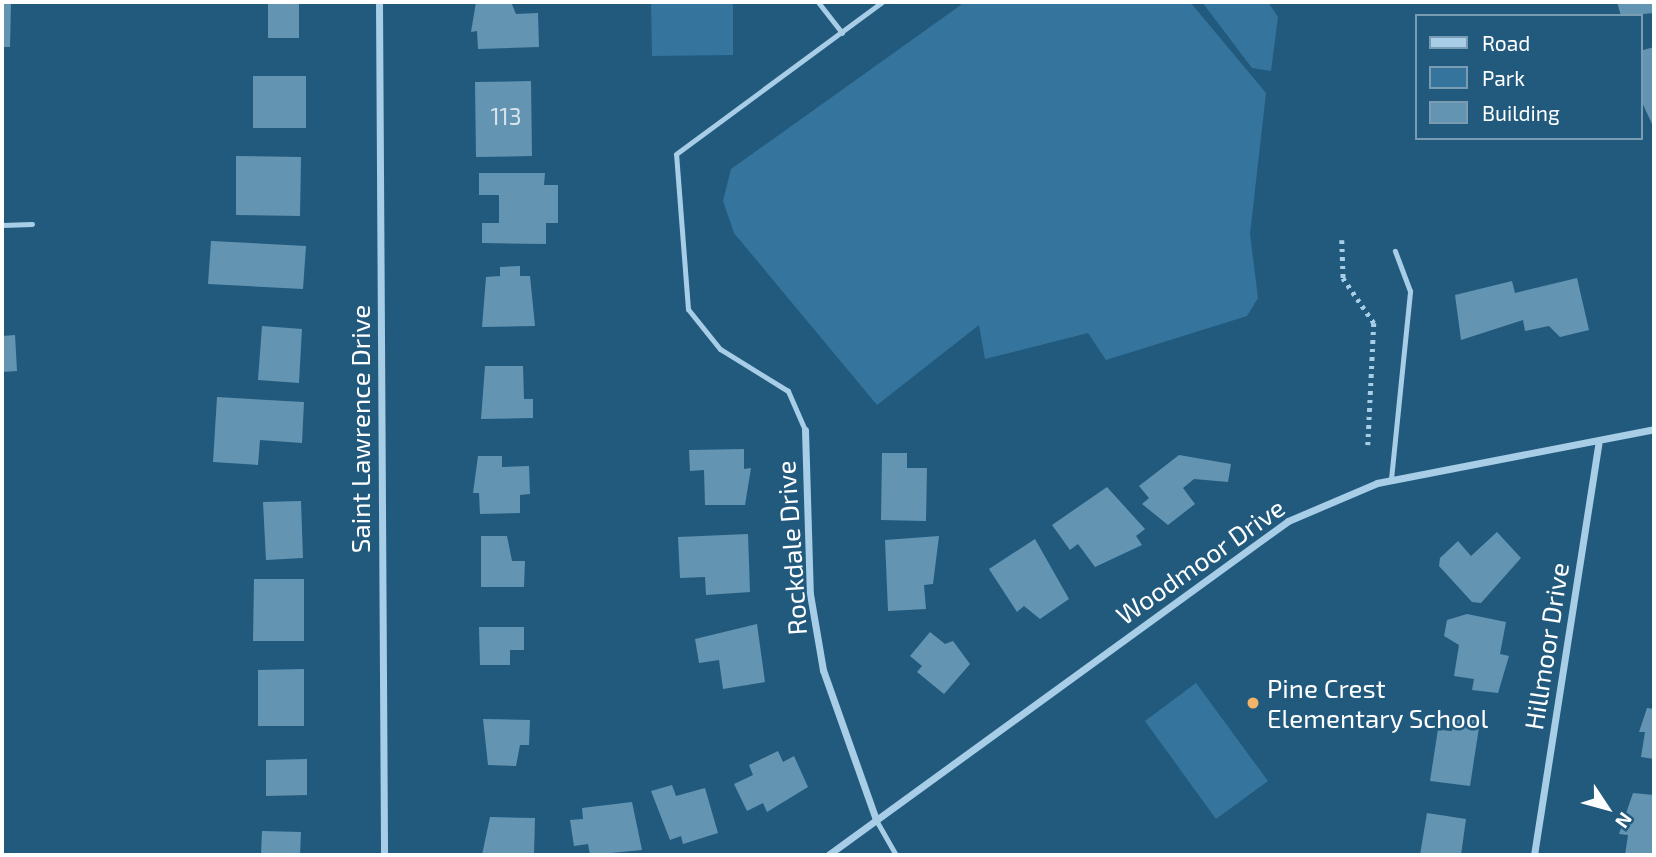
<!DOCTYPE html>
<style>
body{margin:0}
#map{position:relative;width:1656px;height:857px;overflow:hidden;background:#225a7e;font-family:"Exo 2",sans-serif}
div>[style]{position:absolute}
[style*='--x']{left:calc(var(--x)*1px);top:calc(var(--y)*1px);width:calc(var(--w)*1px);rotate:calc(var(--a)*1deg)}
.green>*{inset:0;background:#35749c}
.building>*{inset:0;background:#6395b3}
.path>*{height:4.5px;margin-top:-2.25px;transform-origin:0;background:repeating-linear-gradient(90deg,#a7cee6 0 3.5px,transparent 0 8.5px)}
.service>*{height:5px;margin:-2.5px;padding:0 2.5px;transform-origin:2.5px;border-radius:2.5px;background:#a7cee6}
.minor>*{height:7px;margin:-3.5px;padding:0 3.5px;transform-origin:3.5px;border-radius:3.5px;background:#a7cee6}
.dots>*{width:19px;height:19px;translate:-50% -50%;box-sizing:border-box;border:4px solid #225a7e;border-radius:50%}
span{translate:-50% -50%;white-space:nowrap;text-align:center;line-height:1.15;-webkit-text-stroke:5px #225a7e;paint-order:stroke}
.number-label{font-size:23px;color:#d8e4ec}
.number-label span{-webkit-text-stroke-width:0}
.street-label{font-size:26px;color:#fff}
.poi-label{font-size:26px;color:#fff}
.left{translate:0 -50%;text-align:left}
.frame{position:absolute;inset:0;border:4px solid #fff;pointer-events:none}
.legend{position:absolute;left:1415px;top:14px;width:228px;height:126px;box-sizing:border-box;background:#225a7e;border:2px solid #7a9cb2;margin:0;padding:9px 12px;list-style:none;font-size:21px;color:#fff}
.legend li{display:flex;align-items:center;gap:14px;height:35px}
.legend b{width:35px;border:2px solid #7a9cb2}
.north{position:absolute;left:1572px;top:773px;width:70px;height:70px;-webkit-text-stroke:5px #225a7e;paint-order:stroke;rotate:126deg;font-size:19px;font-weight:700;line-height:28px;text-align:center;color:#fff}
.north::after{content:'';display:block;margin:auto;width:24px;height:32px;background:#fff;clip-path:polygon(50% 0,100% 100%,50% 72%,0 100%)}
</style>
<div id="map">
<div class="green">
<div style="clip-path:polygon(651px 2px,733px 2px,733px 55px,652px 56px)"></div>
<div style="clip-path:polygon(965px 2px,1190px 2px,1266px 93px,1250px 234px,1258px 298px,1247px 316px,1106px 360px,1088px 333px,985px 359px,979px 325px,877px 405px,734px 233px,723px 201px,731px 169px)"></div>
<div style="clip-path:polygon(1202px 2px,1268px 2px,1278px 17px,1271px 71px,1252px 68px)"></div>
<div style="clip-path:polygon(1196px 683px,1268px 781px,1216px 819px,1145px 721px)"></div>
</div>
<div class="building">
<div style="clip-path:polygon(2px 2px,11px 2px,10px 47px,2px 47px)"></div>
<div style="clip-path:polygon(268px 2px,299px 2px,299px 38px,268px 38px)"></div>
<div style="clip-path:polygon(476px 2px,511px 2px,516px 14px,538px 13px,539px 47px,478px 49px,477px 31px,471px 32px)"></div>
<div style="clip-path:polygon(1617px 2px,1654px 2px,1654px 13px,1621px 16px)"></div>
<div style="clip-path:polygon(1654px 47px,1654px 123px,1652px 124px,1640px 98px,1640px 51px)"></div>
<div style="clip-path:polygon(253px 76px,306px 76px,306px 128px,253px 128px)"></div>
<div style="clip-path:polygon(531px 81px,532px 156px,476px 157px,475px 82px)"></div>
<div style="clip-path:polygon(236px 156px,301px 157px,300px 216px,236px 215px)"></div>
<div style="clip-path:polygon(479px 173px,545px 173px,544px 185px,558px 185px,558px 223px,546px 223px,546px 244px,482px 243px,482px 223px,499px 223px,499px 195px,479px 195px)"></div>
<div style="clip-path:polygon(211px 241px,306px 246px,303px 289px,208px 284px)"></div>
<div style="clip-path:polygon(520px 266px,520px 276px,530px 276px,535px 326px,482px 327px,486px 277px,500px 276px,500px 267px)"></div>
<div style="clip-path:polygon(1577px 278px,1589px 330px,1560px 337px,1549px 326px,1525px 331px,1523px 320px,1461px 340px,1455px 295px,1512px 281px,1515px 293px)"></div>
<div style="clip-path:polygon(262px 326px,302px 329px,299px 383px,258px 380px)"></div>
<div style="clip-path:polygon(15px 335px,17px 371px,2px 372px,2px 336px)"></div>
<div style="clip-path:polygon(485px 366px,523px 366px,524px 399px,533px 399px,533px 418px,481px 419px)"></div>
<div style="clip-path:polygon(217px 397px,304px 402px,302px 443px,260px 440px,258px 465px,213px 462px)"></div>
<div style="clip-path:polygon(744px 449px,744px 469px,751px 468px,745px 505px,705px 505px,704px 470px,690px 471px,689px 450px)"></div>
<div style="clip-path:polygon(882px 453px,907px 453px,907px 468px,927px 468px,926px 521px,881px 520px)"></div>
<div style="clip-path:polygon(1179px 455px,1231px 464px,1228px 482px,1194px 479px,1183px 488px,1195px 504px,1168px 525px,1142px 504px,1149px 498px,1139px 486px)"></div>
<div style="clip-path:polygon(478px 456px,502px 456px,502px 467px,529px 466px,530px 494px,520px 495px,520px 513px,480px 514px,479px 493px,473px 493px)"></div>
<div style="clip-path:polygon(1107px 487px,1145px 529px,1136px 536px,1142px 545px,1095px 567px,1078px 544px,1070px 550px,1052px 525px)"></div>
<div style="clip-path:polygon(301px 501px,303px 558px,266px 560px,263px 502px)"></div>
<div style="clip-path:polygon(1497px 532px,1521px 558px,1481px 603px,1472px 602px,1439px 566px,1440px 558px,1458px 541px,1471px 556px)"></div>
<div style="clip-path:polygon(748px 534px,750px 592px,706px 595px,705px 577px,680px 578px,678px 537px)"></div>
<div style="clip-path:polygon(481px 536px,507px 536px,512px 561px,525px 561px,524px 587px,481px 587px)"></div>
<div style="clip-path:polygon(939px 536px,933px 584px,924px 585px,926px 609px,888px 611px,885px 540px)"></div>
<div style="clip-path:polygon(1035px 539px,1069px 599px,1040px 619px,1024px 606px,1017px 612px,989px 569px)"></div>
<div style="clip-path:polygon(254px 579px,304px 579px,304px 641px,253px 641px)"></div>
<div style="clip-path:polygon(1467px 614px,1506px 622px,1500px 654px,1509px 656px,1498px 693px,1472px 690px,1474px 679px,1454px 676px,1459px 645px,1444px 636px,1447px 620px)"></div>
<div style="clip-path:polygon(757px 624px,765px 682px,723px 689px,719px 660px,699px 663px,695px 639px)"></div>
<div style="clip-path:polygon(479px 627px,524px 627px,524px 650px,510px 650px,510px 665px,480px 665px)"></div>
<div style="clip-path:polygon(930px 632px,945px 644px,953px 641px,970px 664px,944px 694px,917px 672px,922px 666px,910px 656px)"></div>
<div style="clip-path:polygon(304px 669px,304px 726px,258px 726px,258px 670px)"></div>
<div style="clip-path:polygon(1647px 708px,1654px 709px,1654px 759px,1641px 757px,1645px 732px,1639px 732px)"></div>
<div style="clip-path:polygon(1454px 717px,1480px 721px,1470px 786px,1430px 781px,1438px 729px,1452px 731px)"></div>
<div style="clip-path:polygon(483px 719px,530px 720px,529px 745px,520px 745px,516px 766px,488px 765px)"></div>
<div style="clip-path:polygon(778px 751px,783px 762px,794px 756px,808px 787px,767px 812px,763px 803px,747px 811px,734px 784px,753px 775px,749px 765px)"></div>
<div style="clip-path:polygon(307px 759px,307px 795px,266px 796px,266px 760px)"></div>
<div style="clip-path:polygon(672px 785px,676px 796px,705px 788px,718px 833px,683px 844px,681px 836px,670px 840px,651px 791px)"></div>
<div style="clip-path:polygon(1633px 793px,1654px 795px,1654px 855px,1625px 855px,1628px 835px,1619px 834px)"></div>
<div style="clip-path:polygon(632px 802px,642px 850px,590px 855px,588px 844px,574px 846px,570px 820px,583px 819px,582px 808px)"></div>
<div style="clip-path:polygon(1427px 813px,1466px 819px,1461px 855px,1420px 855px)"></div>
<div style="clip-path:polygon(490px 817px,535px 818px,534px 855px,482px 855px)"></div>
<div style="clip-path:polygon(262px 831px,301px 832px,300px 855px,261px 855px)"></div>
</div>
<div class="path">
<div style="--x:1342;--y:240;--w:38;--a:88"></div>
<div style="--x:1343;--y:278;--w:55;--a:55.4"></div>
<div style="--x:1374;--y:323;--w:122;--a:92.8"></div>
</div>
<div class="service">
<div style="--x:818;--y:2;--w:39;--a:52"></div>
<div style="--x:2;--y:225;--w:30;--a:-2"></div>
<div style="--x:805;--y:430;--w:43;--a:-113.6"></div>
<div style="--x:788;--y:391;--w:80;--a:-148.3"></div>
<div style="--x:720;--y:349;--w:51;--a:-128.7"></div>
<div style="--x:688;--y:309;--w:155;--a:-94.4"></div>
<div style="--x:676;--y:154;--w:256;--a:-36.4"></div>
<div style="--x:1391;--y:479;--w:189;--a:-84.2"></div>
<div style="--x:1410;--y:291;--w:43;--a:-110.6"></div>
<div style="--x:876;--y:820;--w:40;--a:60.3"></div>
</div>
<div class="minor">
<div style="--x:379;--y:2;--w:853;--a:89.66"></div>
<div style="--x:805;--y:430;--w:164;--a:88.3"></div>
<div style="--x:810;--y:594;--w:77;--a:80.3"></div>
<div style="--x:823;--y:670;--w:159;--a:70.5"></div>
<div style="--x:828;--y:855;--w:568;--a:-35.98"></div>
<div style="--x:1288;--y:521;--w:97;--a:-23.1"></div>
<div style="--x:1377;--y:483;--w:282;--a:-11"></div>
<div style="--x:1534;--y:855;--w:416;--a:-81.1"></div>
</div>
<div class="dots">
<div style="left:1253px;top:703px;background:#f2b469"></div>
</div>
<div class="number-label">
<span style="left:506px;top:116px">113</span>
</div>
<div class="street-label">
<span style="left:360px;top:429px;rotate:-90deg">Saint Lawrence Drive</span>
<span style="left:791px;top:548px;rotate:-94deg">Rockdale Drive</span>
<span style="left:1200px;top:561px;rotate:-35deg">Woodmoor Drive</span>
<span style="left:1546px;top:646px;rotate:-81deg">Hillmoor Drive</span>
</div>
<div class="poi-label">
<span class="left" style="left:1267px;top:703px">Pine Crest<br>Elementary School</span>
</div>
<div class="frame"></div>
<ul class="legend">
<li><b style="height:9px;background:#a7cee6"></b>Road</li>
<li><b style="height:19px;background:#35749c"></b>Park</li>
<li><b style="height:19px;background:#6395b3"></b>Building</li>
</ul>
<div class="north">N</div>
</div>
